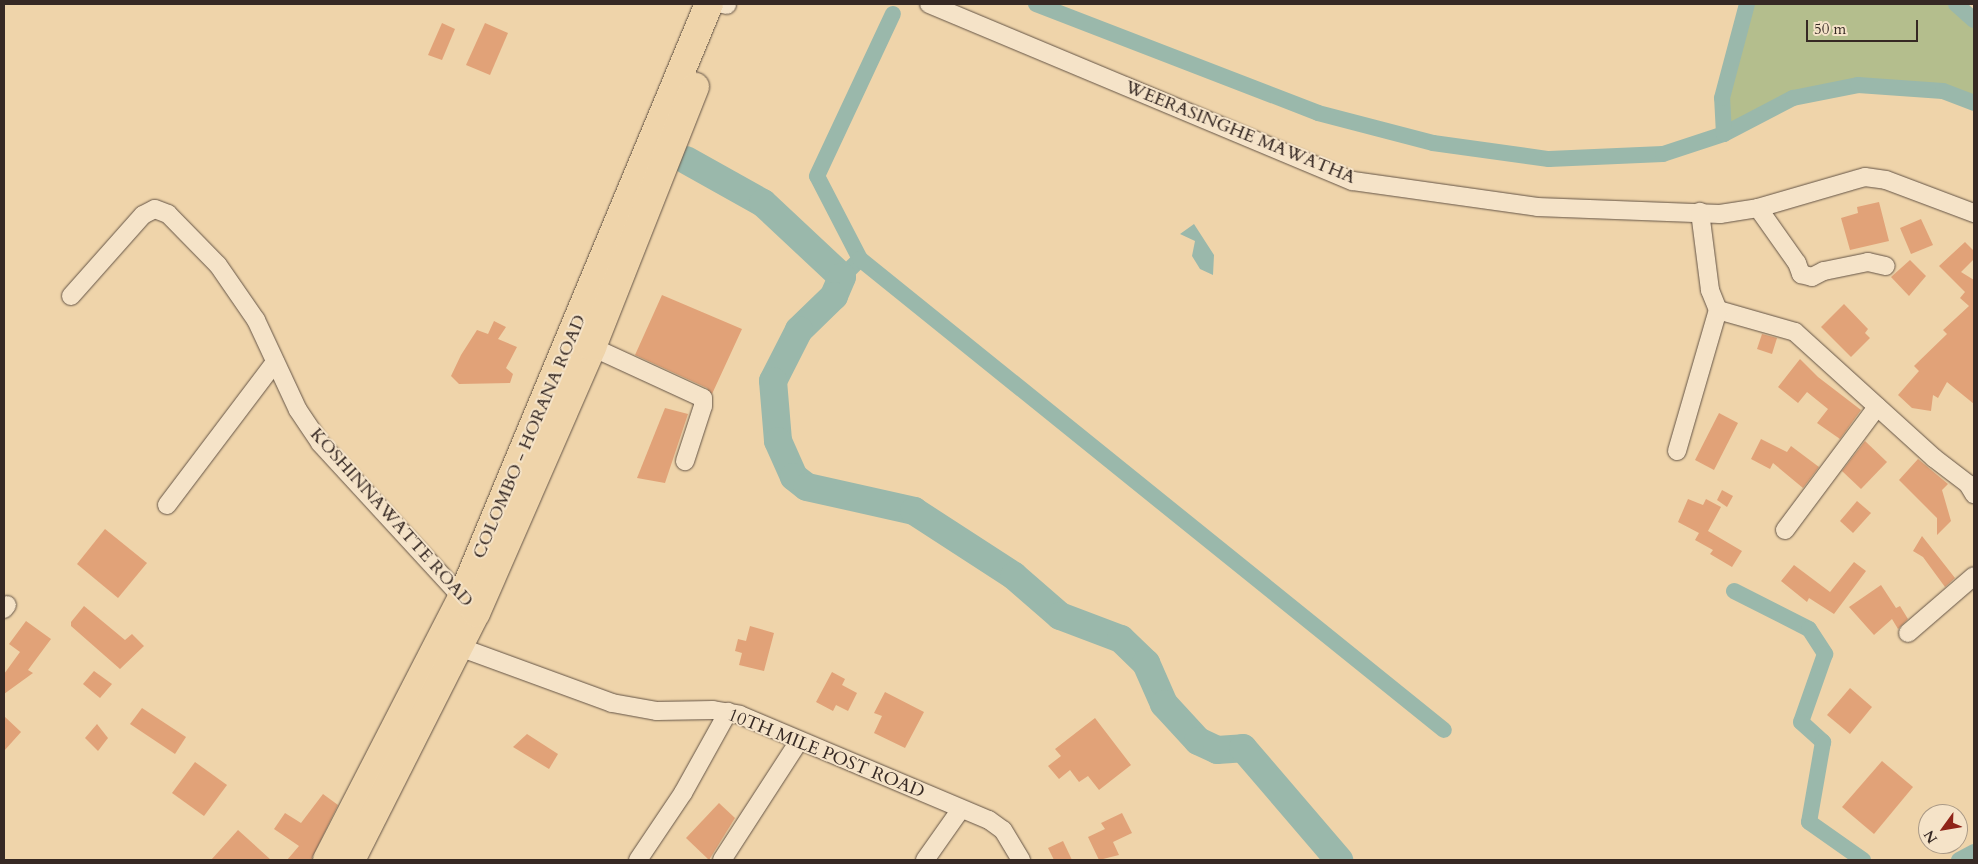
<!DOCTYPE html>
<style>
body{margin:0}
#map{position:relative;width:1978px;height:864px;overflow:hidden;background:#efd4aa;font-family:Cardo,serif}
div>[style]{position:absolute}
[style*='--x']{left:calc(var(--x)*1px);top:calc(var(--y)*1px);width:calc(var(--w)*1px);rotate:calc(var(--a)*1deg)}
.green>*{inset:0;background:#b4be8d}
.water>*{inset:0;background:#9ab8ab}
.canal>*{height:16px;margin:-8px;padding:0 8px;transform-origin:8px;border-radius:8px;background:#9ab8ab}
.river>*{height:28px;margin:-14px;padding:0 14px;transform-origin:14px;border-radius:14px;background:#9ab8ab}
.building>*{inset:0;background:#e1a278}
.roads{filter:drop-shadow(0 0 1px #645446) drop-shadow(0 0 1px #645446)}
.street>*{height:18px;margin:-9px;padding:0 9px;transform-origin:9px;border-radius:9px;background:#f5e3c8}
.primary>*{height:28px;margin:-14px;padding:0 14px;transform-origin:14px;border-radius:14px;background:#efd4aa}
span{translate:-50% -50%;white-space:nowrap;text-align:center;line-height:1.15;-webkit-text-stroke:4px #f5e3c8;paint-order:stroke}
.street-label{font-size:18px;color:#362924}
.frame{position:absolute;inset:0;border:5px solid #362924;pointer-events:none}
.north{position:absolute;left:1918px;top:804px;width:50px;height:50px;box-sizing:border-box;background:#f5e3c8;border:1px solid #a99986;border-radius:50%;rotate:238deg;font-size:14px;font-weight:700;line-height:20px;text-align:center;color:#362924}
.north::after{content:'';display:block;margin:auto;width:18px;height:22px;background:#8f2418;clip-path:polygon(50% 0,100% 100%,50% 72%,0 100%)}
.scale{position:absolute;left:1806px;top:20px;width:112px;height:22px;box-sizing:border-box;border:2px solid #362924;border-top:0;padding-left:6px;font-size:15px;line-height:18px;white-space:nowrap;color:#362924;-webkit-text-stroke:4px #f5e3c8;paint-order:stroke}
</style>
<div id="map">
<div class="green">
<div style="clip-path:polygon(1753px 4px,1948px 4px,1974px 28px,1974px 99px,1942px 85px,1858px 80px,1794px 93px,1728px 127px,1728px 95px)"></div>
</div>
<div class="water">
<div style="clip-path:polygon(1194px 224px,1214px 255px,1213px 275px,1200px 269px,1192px 256px,1195px 241px,1180px 234px)"></div>
</div>
<div class="canal">
<div style="--x:1036;--y:4;--w:302;--a:21.1"></div>
<div style="--x:1318;--y:113;--w:119;--a:14.6"></div>
<div style="--x:1433;--y:143;--w:117;--a:7.9"></div>
<div style="--x:1549;--y:159;--w:114;--a:-2.5"></div>
<div style="--x:1663;--y:154;--w:64;--a:-18.2"></div>
<div style="--x:1724;--y:134;--w:78;--a:-27.6"></div>
<div style="--x:1793;--y:98;--w:66;--a:-11.3"></div>
<div style="--x:1858;--y:85;--w:85;--a:4"></div>
<div style="--x:1943;--y:91;--w:33;--a:21"></div>
<div style="--x:1956;--y:4;--w:24;--a:42"></div>
<div style="--x:1724;--y:134;--w:36;--a:-93"></div>
<div style="--x:1722;--y:98;--w:97;--a:-75.1"></div>
<div style="--x:860;--y:259;--w:93;--a:-117.4"></div>
<div style="--x:817;--y:176;--w:179;--a:-64.9"></div>
<div style="--x:842;--y:277;--w:25;--a:-45"></div>
<div style="--x:860;--y:259;--w:750;--a:38.89"></div>
<div style="--x:1734;--y:591;--w:84;--a:26.9"></div>
<div style="--x:1809;--y:629;--w:30;--a:57"></div>
<div style="--x:1825;--y:654;--w:72;--a:109.4"></div>
<div style="--x:1801;--y:722;--w:30;--a:42"></div>
<div style="--x:1823;--y:742;--w:81;--a:99.9"></div>
<div style="--x:1809;--y:822;--w:66;--a:35.1"></div>
<div style="--x:1959;--y:860;--w:17;--a:-28"></div>
</div>
<div class="river">
<div style="--x:686;--y:160;--w:88;--a:29.2"></div>
<div style="--x:763;--y:203;--w:108;--a:43.1"></div>
<div style="--x:842;--y:277;--w:21;--a:113"></div>
<div style="--x:834;--y:296;--w:49;--a:135.8"></div>
<div style="--x:799;--y:330;--w:57;--a:117"></div>
<div style="--x:773;--y:381;--w:60;--a:85.2"></div>
<div style="--x:778;--y:441;--w:39;--a:66"></div>
<div style="--x:794;--y:477;--w:16;--a:38"></div>
<div style="--x:807;--y:487;--w:110;--a:12.6"></div>
<div style="--x:914;--y:511;--w:119;--a:33"></div>
<div style="--x:1014;--y:576;--w:61;--a:41"></div>
<div style="--x:1060;--y:616;--w:65;--a:20.7"></div>
<div style="--x:1121;--y:639;--w:35;--a:44"></div>
<div style="--x:1146;--y:663;--w:45;--a:66.3"></div>
<div style="--x:1164;--y:704;--w:50;--a:47.4"></div>
<div style="--x:1198;--y:741;--w:21;--a:25"></div>
<div style="--x:1217;--y:750;--w:26;--a:-4"></div>
<div style="--x:1243;--y:748;--w:148;--a:49.4"></div>
</div>
<div class="building">
<div style="clip-path:polygon(442px 23px,455px 29px,442px 60px,428px 55px)"></div>
<div style="clip-path:polygon(485px 23px,508px 33px,490px 75px,466px 65px)"></div>
<div style="clip-path:polygon(1879px 202px,1889px 241px,1850px 250px,1841px 218px,1858px 213px,1857px 207px)"></div>
<div style="clip-path:polygon(1921px 219px,1933px 245px,1911px 254px,1900px 228px)"></div>
<div style="clip-path:polygon(1965px 242px,1974px 251px,1974px 259px,1961px 272px,1974px 280px,1974px 404px,1947px 382px,1938px 398px,1933px 395px,1931px 411px,1912px 408px,1898px 395px,1919px 371px,1914px 366px,1947px 334px,1943px 330px,1969px 306px,1960px 298px,1965px 292px,1939px 266px)"></div>
<div style="clip-path:polygon(1910px 260px,1926px 276px,1909px 296px,1891px 277px)"></div>
<div style="clip-path:polygon(662px 295px,742px 329px,712px 394px,707px 388px,635px 355px)"></div>
<div style="clip-path:polygon(1844px 304px,1868px 329px,1865px 333px,1870px 338px,1851px 357px,1821px 327px)"></div>
<div style="clip-path:polygon(494px 321px,506px 327px,498px 339px,517px 347px,506px 368px,513px 374px,510px 383px,459px 384px,451px 376px,461px 355px,477px 330px,488px 334px)"></div>
<div style="clip-path:polygon(1762px 334px,1777px 338px,1772px 354px,1757px 349px)"></div>
<div style="clip-path:polygon(1800px 359px,1818px 377px,1861px 410px,1840px 439px,1817px 423px,1828px 409px,1807px 392px,1798px 403px,1778px 387px)"></div>
<div style="clip-path:polygon(665px 408px,688px 414px,665px 483px,637px 478px)"></div>
<div style="clip-path:polygon(1719px 413px,1738px 423px,1714px 470px,1695px 460px)"></div>
<div style="clip-path:polygon(1761px 439px,1787px 452px,1791px 446px,1819px 467px,1803px 488px,1773px 463px,1770px 469px,1751px 459px)"></div>
<div style="clip-path:polygon(1865px 441px,1887px 462px,1861px 489px,1842px 471px)"></div>
<div style="clip-path:polygon(1918px 459px,1948px 484px,1942px 490px,1951px 521px,1937px 535px,1937px 518px,1899px 480px)"></div>
<div style="clip-path:polygon(1722px 490px,1733px 496px,1727px 507px,1717px 500px)"></div>
<div style="clip-path:polygon(1688px 499px,1703px 505px,1706px 499px,1721px 507px,1708px 531px,1742px 551px,1732px 567px,1710px 554px,1713px 550px,1695px 540px,1699px 533px,1678px 522px)"></div>
<div style="clip-path:polygon(1857px 501px,1871px 513px,1853px 533px,1840px 521px)"></div>
<div style="clip-path:polygon(105px 529px,147px 563px,118px 598px,77px 564px)"></div>
<div style="clip-path:polygon(1922px 536px,1955px 578px,1945px 587px,1923px 557px,1913px 551px)"></div>
<div style="clip-path:polygon(1854px 562px,1866px 571px,1834px 614px,1809px 598px,1807px 602px,1781px 581px,1794px 565px,1830px 592px)"></div>
<div style="clip-path:polygon(1881px 585px,1896px 608px,1900px 606px,1908px 619px,1898px 629px,1892px 619px,1874px 635px,1849px 607px)"></div>
<div style="clip-path:polygon(84px 606px,125px 640px,132px 634px,144px 646px,120px 669px,71px 626px,71px 622px)"></div>
<div style="clip-path:polygon(26px 621px,51px 639px,28px 670px,33px 673px,4px 694px,4px 674px,20px 652px,9px 644px)"></div>
<div style="clip-path:polygon(750px 626px,774px 633px,764px 671px,739px 665px,742px 653px,735px 651px,738px 639px,746px 641px)"></div>
<div style="clip-path:polygon(94px 671px,112px 684px,100px 698px,83px 684px)"></div>
<div style="clip-path:polygon(832px 672px,845px 679px,842px 685px,857px 693px,848px 711px,836px 705px,833px 711px,816px 702px)"></div>
<div style="clip-path:polygon(1850px 688px,1872px 707px,1850px 734px,1827px 715px)"></div>
<div style="clip-path:polygon(885px 692px,924px 712px,905px 748px,874px 733px,882px 716px,874px 713px)"></div>
<div style="clip-path:polygon(142px 708px,186px 737px,175px 754px,130px 724px)"></div>
<div style="clip-path:polygon(4px 716px,21px 732px,4px 751px)"></div>
<div style="clip-path:polygon(1095px 718px,1131px 765px,1099px 790px,1088px 776px,1079px 782px,1070px 770px,1059px 779px,1048px 766px,1061px 756px,1055px 749px)"></div>
<div style="clip-path:polygon(97px 724px,108px 738px,98px 751px,85px 738px)"></div>
<div style="clip-path:polygon(527px 734px,558px 754px,549px 769px,513px 747px)"></div>
<div style="clip-path:polygon(1882px 761px,1913px 787px,1874px 834px,1842px 807px)"></div>
<div style="clip-path:polygon(195px 762px,227px 785px,204px 816px,172px 793px)"></div>
<div style="clip-path:polygon(323px 794px,338px 805px,311px 860px,287px 860px,299px 846px,274px 829px,285px 813px,301px 823px)"></div>
<div style="clip-path:polygon(719px 803px,735px 818px,709px 860px,686px 838px)"></div>
<div style="clip-path:polygon(1122px 813px,1132px 833px,1113px 842px,1119px 855px,1099px 860px,1088px 837px,1105px 829px,1101px 823px)"></div>
<div style="clip-path:polygon(238px 830px,271px 860px,211px 860px)"></div>
<div style="clip-path:polygon(1063px 841px,1072px 860px,1054px 860px,1048px 848px)"></div>
</div>
<div class="roads">
<div class="street">
<div style="--x:723;--y:4;--w:4;--a:14"></div>
<div style="--x:929;--y:4;--w:459;--a:22.7"></div>
<div style="--x:1353;--y:181;--w:186;--a:8"></div>
<div style="--x:1537;--y:207;--w:183;--a:2.2"></div>
<div style="--x:1720;--y:214;--w:38;--a:-9"></div>
<div style="--x:1758;--y:208;--w:111;--a:-16.2"></div>
<div style="--x:1865;--y:177;--w:21;--a:8"></div>
<div style="--x:1886;--y:180;--w:94;--a:20.6"></div>
<div style="--x:1758;--y:208;--w:67;--a:54.7"></div>
<div style="--x:1797;--y:263;--w:12;--a:70"></div>
<div style="--x:1801;--y:274;--w:11;--a:15"></div>
<div style="--x:1812;--y:277;--w:13;--a:-27"></div>
<div style="--x:1824;--y:271;--w:45;--a:-11.6"></div>
<div style="--x:1868;--y:262;--w:18;--a:13"></div>
<div style="--x:71;--y:296;--w:108;--a:-48.4"></div>
<div style="--x:143;--y:215;--w:13;--a:-27"></div>
<div style="--x:155;--y:209;--w:14;--a:21"></div>
<div style="--x:168;--y:214;--w:71;--a:45.6"></div>
<div style="--x:218;--y:265;--w:67;--a:55.4"></div>
<div style="--x:256;--y:320;--w:99;--a:65"></div>
<div style="--x:298;--y:410;--w:40;--a:56"></div>
<div style="--x:320;--y:443;--w:217;--a:47.4"></div>
<div style="--x:1718;--y:310;--w:80;--a:15.9"></div>
<div style="--x:1795;--y:332;--w:188;--a:42.2"></div>
<div style="--x:1934;--y:458;--w:43;--a:37.4"></div>
<div style="--x:1968;--y:484;--w:12;--a:59"></div>
<div style="--x:592;--y:347;--w:122;--a:24.7"></div>
<div style="--x:703;--y:398;--w:8;--a:90"></div>
<div style="--x:703;--y:406;--w:58;--a:108.1"></div>
<div style="--x:1677;--y:451;--w:147;--a:-73.8"></div>
<div style="--x:1718;--y:310;--w:22;--a:-112"></div>
<div style="--x:1710;--y:290;--w:79;--a:-97.3"></div>
<div style="--x:167;--y:505;--w:179;--a:-52.9"></div>
<div style="--x:1785;--y:530;--w:154;--a:-53.2"></div>
<div style="--x:4;--y:609;--w:5;--a:-53"></div>
<div style="--x:1908;--y:633;--w:87;--a:-40.8"></div>
<div style="--x:451;--y:644;--w:171;--a:20.1"></div>
<div style="--x:612;--y:703;--w:46;--a:10.1"></div>
<div style="--x:657;--y:711;--w:56;--a:-1"></div>
<div style="--x:713;--y:710;--w:27;--a:10"></div>
<div style="--x:740;--y:715;--w:270;--a:22.9"></div>
<div style="--x:989;--y:820;--w:17;--a:36"></div>
<div style="--x:1003;--y:830;--w:35;--a:59"></div>
<div style="--x:638;--y:860;--w:81;--a:-56.1"></div>
<div style="--x:683;--y:793;--w:93;--a:-60.9"></div>
<div style="--x:722;--y:860;--w:142;--a:-57.1"></div>
<div style="--x:925;--y:860;--w:62;--a:-54.8"></div>
</div>
<div class="primary">
<div style="--x:327;--y:860;--w:296;--a:-62.8"></div>
<div style="--x:462;--y:597;--w:642;--a:-67.39"></div>
<div style="--x:351;--y:860;--w:277;--a:-63.2"></div>
<div style="--x:476;--y:613;--w:290;--a:-66.4"></div>
<div style="--x:592;--y:347;--w:280;--a:-68.4"></div>
</div>
</div>
<div class="street-label">
<span style="left:1240px;top:133px;rotate:22deg">WEERASINGHE MAWATHA</span>
<span style="left:530px;top:437px;rotate:-67deg">COLOMBO - HORANA ROAD</span>
<span style="left:391px;top:518px;rotate:48deg">KOSHINNAWATTE ROAD</span>
<span style="left:826px;top:754px;rotate:22deg">10TH MILE POST ROAD</span>
</div>
<div class="frame"></div>
<div class="north">N</div>
<div class="scale">50 m</div>
</div>
